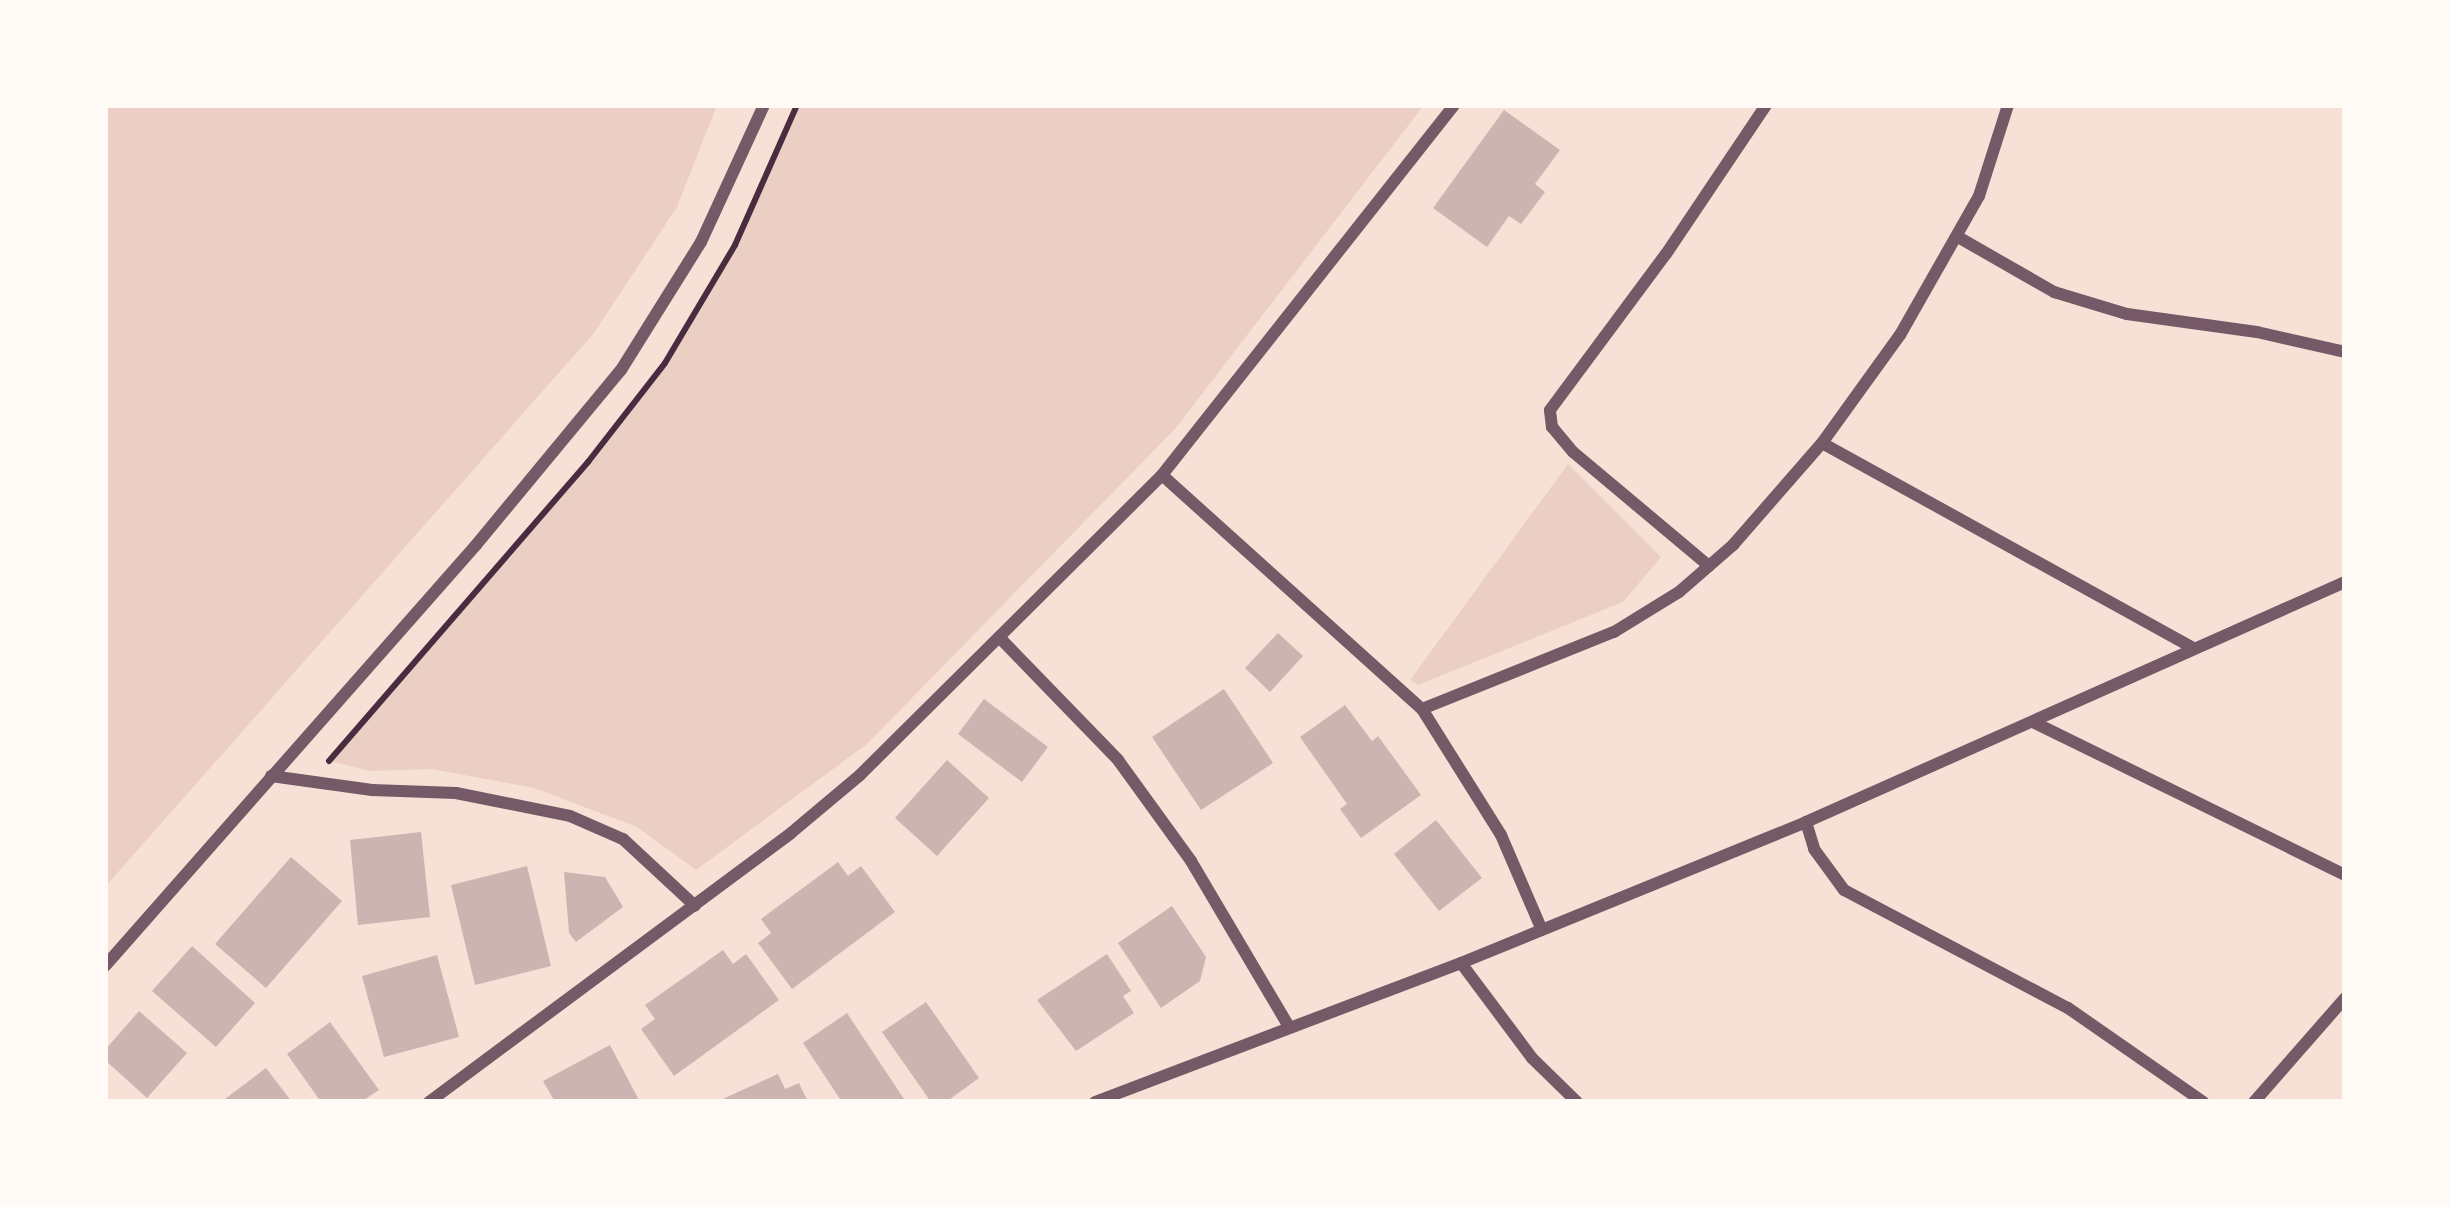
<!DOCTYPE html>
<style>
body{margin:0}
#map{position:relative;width:2450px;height:1207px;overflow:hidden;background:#f7e1d7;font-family:"Sofia Sans Condensed",sans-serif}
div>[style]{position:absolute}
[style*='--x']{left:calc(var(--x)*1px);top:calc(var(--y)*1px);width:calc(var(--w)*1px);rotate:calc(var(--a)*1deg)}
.green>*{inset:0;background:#ebcfc5}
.building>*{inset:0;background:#ccb4b1}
.path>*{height:6px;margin:-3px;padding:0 3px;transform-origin:3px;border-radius:3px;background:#4a2c40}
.minor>*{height:12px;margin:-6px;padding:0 6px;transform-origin:6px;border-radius:6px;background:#755966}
span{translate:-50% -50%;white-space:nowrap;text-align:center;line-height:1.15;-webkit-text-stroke:12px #fffaf5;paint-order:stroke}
.frame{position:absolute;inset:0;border:108px solid #fffaf5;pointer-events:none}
</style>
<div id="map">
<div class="green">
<div style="clip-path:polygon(105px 105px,717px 105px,677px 207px,594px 333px,105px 887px)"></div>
<div style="clip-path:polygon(797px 105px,1424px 105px,1175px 429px,867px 744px,696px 870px,637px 827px,534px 788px,431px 769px,371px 771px,329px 761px,588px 462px,665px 363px,735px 245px)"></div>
<div style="clip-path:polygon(1568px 464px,1661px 557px,1623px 602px,1418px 685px,1410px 680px)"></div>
</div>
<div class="building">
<div style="clip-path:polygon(1504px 110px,1560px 150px,1535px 184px,1545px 192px,1521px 224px,1509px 216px,1487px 247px,1433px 208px)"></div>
<div style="clip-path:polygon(1278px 633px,1303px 656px,1270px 692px,1245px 668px)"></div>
<div style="clip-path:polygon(1224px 689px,1273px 763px,1201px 810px,1152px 737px)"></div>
<div style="clip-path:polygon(984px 699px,1048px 747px,1022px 782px,958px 734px)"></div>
<div style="clip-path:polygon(1345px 705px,1372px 741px,1378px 736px,1421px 795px,1361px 838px,1340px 809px,1347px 804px,1300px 737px)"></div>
<div style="clip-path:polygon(947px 760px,989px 798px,937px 856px,895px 818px)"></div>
<div style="clip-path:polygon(1436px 820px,1482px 878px,1439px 911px,1394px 854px)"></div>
<div style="clip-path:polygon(421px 832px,430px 917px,358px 925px,350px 840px)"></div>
<div style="clip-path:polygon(291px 857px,342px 901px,266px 988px,215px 944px)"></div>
<div style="clip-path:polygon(838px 862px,848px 876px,861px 866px,895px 912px,792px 989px,758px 943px,771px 933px,761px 919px)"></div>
<div style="clip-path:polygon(527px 866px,551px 966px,475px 985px,451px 885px)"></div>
<div style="clip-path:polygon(564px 872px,605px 877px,623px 907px,576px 942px,569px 933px)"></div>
<div style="clip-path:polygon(1172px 906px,1206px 957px,1200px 981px,1161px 1008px,1118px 943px)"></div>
<div style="clip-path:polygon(192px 946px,255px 1003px,216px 1047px,152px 991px)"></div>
<div style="clip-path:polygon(723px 950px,733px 964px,746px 954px,779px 1000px,674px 1076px,641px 1029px,655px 1019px,645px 1005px)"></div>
<div style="clip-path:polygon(1107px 954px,1131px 991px,1123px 996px,1134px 1013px,1076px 1051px,1037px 1000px)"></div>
<div style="clip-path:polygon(437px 955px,459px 1037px,384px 1057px,362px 976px)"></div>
<div style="clip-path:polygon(926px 1002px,979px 1078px,946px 1102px,931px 1102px,882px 1032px)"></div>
<div style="clip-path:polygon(139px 1011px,187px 1053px,147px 1098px,105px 1060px,105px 1050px)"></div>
<div style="clip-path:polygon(847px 1013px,906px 1102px,842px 1102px,803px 1043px)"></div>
<div style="clip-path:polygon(330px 1022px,379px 1090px,361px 1102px,321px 1102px,287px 1054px)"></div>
<div style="clip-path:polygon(610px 1045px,640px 1102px,555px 1102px,543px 1081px)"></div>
<div style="clip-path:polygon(266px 1068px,292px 1102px,221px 1102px)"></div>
<div style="clip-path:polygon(778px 1074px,785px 1089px,799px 1083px,808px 1102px,716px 1102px)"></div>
</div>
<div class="path">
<div style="--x:329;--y:761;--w:396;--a:-49.1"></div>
<div style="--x:588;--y:462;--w:125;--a:-52.1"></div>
<div style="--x:665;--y:363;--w:137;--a:-59.3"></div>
<div style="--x:735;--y:245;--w:153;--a:-66.1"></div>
</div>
<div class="minor">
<div style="--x:1958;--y:237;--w:111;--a:29.8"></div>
<div style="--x:2054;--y:292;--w:76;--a:16.8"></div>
<div style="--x:2127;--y:314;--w:131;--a:7.9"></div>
<div style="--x:2257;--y:332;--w:90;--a:12.8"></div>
<div style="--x:1822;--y:443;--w:422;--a:28.9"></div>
<div style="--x:1162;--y:475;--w:350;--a:42"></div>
<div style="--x:1422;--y:709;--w:149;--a:57.9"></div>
<div style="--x:1501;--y:835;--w:103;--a:66.7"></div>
<div style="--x:1709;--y:566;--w:177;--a:-140"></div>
<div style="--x:1573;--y:452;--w:33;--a:-130"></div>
<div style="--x:1552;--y:427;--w:17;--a:-97"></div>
<div style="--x:1550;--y:410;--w:194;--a:-53.4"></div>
<div style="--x:1666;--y:254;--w:179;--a:-56.1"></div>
<div style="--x:999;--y:637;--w:171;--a:45.9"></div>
<div style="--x:1118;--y:760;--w:125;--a:54.1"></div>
<div style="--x:1191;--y:861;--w:193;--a:59.4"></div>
<div style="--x:1422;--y:709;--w:207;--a:-21.9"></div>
<div style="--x:1614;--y:632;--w:76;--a:-31.6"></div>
<div style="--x:1679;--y:592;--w:72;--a:-41"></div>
<div style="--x:1733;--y:545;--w:135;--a:-48.9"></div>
<div style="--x:1822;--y:443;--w:133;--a:-54.2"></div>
<div style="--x:1900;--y:335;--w:160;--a:-60.4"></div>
<div style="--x:1979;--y:196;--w:96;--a:-72.3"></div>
<div style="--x:2035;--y:723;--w:345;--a:26.1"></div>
<div style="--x:271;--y:776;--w:102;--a:7.9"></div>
<div style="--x:372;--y:790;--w:84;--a:2"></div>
<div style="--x:456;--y:793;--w:116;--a:11.4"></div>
<div style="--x:570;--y:816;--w:58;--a:23.5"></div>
<div style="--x:623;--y:839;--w:98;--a:42.9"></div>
<div style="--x:1806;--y:822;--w:28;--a:73"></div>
<div style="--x:1814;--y:849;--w:51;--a:53.8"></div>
<div style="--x:1844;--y:890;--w:253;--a:27.8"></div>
<div style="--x:2068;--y:1008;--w:165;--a:34.8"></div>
<div style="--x:1461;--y:963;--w:119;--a:53.2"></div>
<div style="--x:1532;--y:1058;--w:63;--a:44.4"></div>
<div style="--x:105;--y:966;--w:561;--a:-48.61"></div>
<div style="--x:476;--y:545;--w:227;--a:-50.4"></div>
<div style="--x:621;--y:370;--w:151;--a:-58"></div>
<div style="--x:701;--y:242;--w:151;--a:-65.3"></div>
<div style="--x:429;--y:1102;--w:451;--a:-36.6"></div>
<div style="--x:791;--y:833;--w:90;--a:-40"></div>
<div style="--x:860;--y:775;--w:426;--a:-44.8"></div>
<div style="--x:1162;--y:475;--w:471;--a:-51.7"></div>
<div style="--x:1095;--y:1102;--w:392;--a:-20.8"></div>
<div style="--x:1461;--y:963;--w:373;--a:-22.2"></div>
<div style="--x:1806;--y:822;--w:590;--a:-24"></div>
<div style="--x:2254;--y:1102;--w:138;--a:-48.8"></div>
</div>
<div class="frame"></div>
</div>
